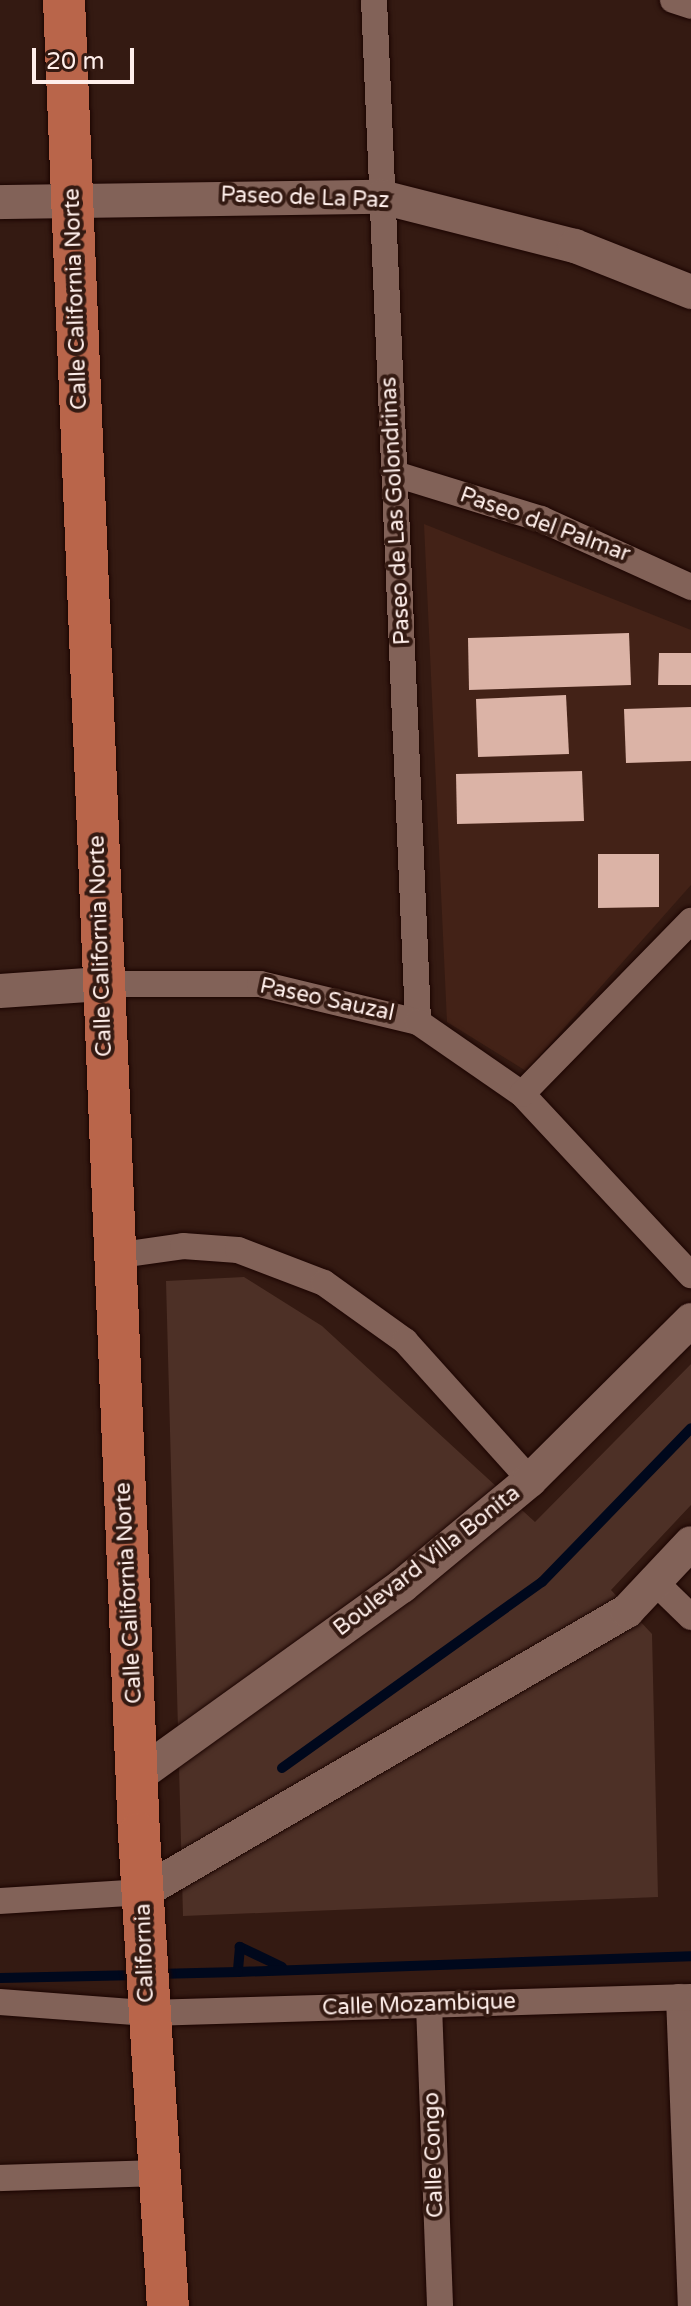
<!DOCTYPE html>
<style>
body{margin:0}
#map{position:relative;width:691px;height:2306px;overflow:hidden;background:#341a12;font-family:"Varela Round",sans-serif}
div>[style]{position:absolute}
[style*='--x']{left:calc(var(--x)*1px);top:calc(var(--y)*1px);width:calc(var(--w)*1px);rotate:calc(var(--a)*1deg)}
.built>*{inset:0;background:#432217}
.green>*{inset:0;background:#4d3026}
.stream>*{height:10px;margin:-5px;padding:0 5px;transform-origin:5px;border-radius:5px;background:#00081c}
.building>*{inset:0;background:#dbb3a6}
.roads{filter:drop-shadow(0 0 2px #1b0401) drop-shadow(0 0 2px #1b0401)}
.minor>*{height:26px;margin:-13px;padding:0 13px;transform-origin:13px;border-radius:13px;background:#826258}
.tertiary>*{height:34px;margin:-17px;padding:0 17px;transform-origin:17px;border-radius:17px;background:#826258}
.primary>*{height:42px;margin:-21px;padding:0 21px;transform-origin:21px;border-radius:21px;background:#b9654a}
span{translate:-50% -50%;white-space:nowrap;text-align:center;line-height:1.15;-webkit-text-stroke:8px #341a12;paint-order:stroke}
.street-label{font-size:22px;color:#ffefeb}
.scale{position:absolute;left:32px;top:48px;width:102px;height:36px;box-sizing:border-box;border:4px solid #ffefeb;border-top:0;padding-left:10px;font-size:24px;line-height:28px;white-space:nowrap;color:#ffefeb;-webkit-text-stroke:6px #341a12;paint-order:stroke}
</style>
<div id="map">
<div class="built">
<div style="clip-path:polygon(424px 524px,691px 630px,691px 885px,526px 1071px,447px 1022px)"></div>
</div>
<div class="green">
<div style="clip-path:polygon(244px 1277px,322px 1326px,535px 1522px,691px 1364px,691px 1505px,611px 1590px,652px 1634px,658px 1897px,183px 1916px,166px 1281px)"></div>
</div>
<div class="stream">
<div style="--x:282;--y:1768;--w:320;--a:-35.6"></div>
<div style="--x:542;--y:1582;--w:214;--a:-45.9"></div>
<div style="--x:282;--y:1967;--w:47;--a:-154.5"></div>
<div style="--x:240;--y:1947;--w:25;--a:95"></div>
<div style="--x:238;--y:1972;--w:453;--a:-2"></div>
<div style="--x:156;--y:1974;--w:82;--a:-1.4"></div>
<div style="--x:0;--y:1978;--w:140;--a:-1.2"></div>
</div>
<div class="building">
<div style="clip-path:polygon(629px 633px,631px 685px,469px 690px,468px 638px)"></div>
<div style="clip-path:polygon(659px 653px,691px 653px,691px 685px,658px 685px)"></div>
<div style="clip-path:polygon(566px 695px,569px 754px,478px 757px,476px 699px)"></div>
<div style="clip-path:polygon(691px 707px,691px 761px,626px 763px,624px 709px)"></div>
<div style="clip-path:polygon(582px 771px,584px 821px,457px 824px,456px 774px)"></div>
<div style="clip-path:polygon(598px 854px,659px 854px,659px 907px,598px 908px)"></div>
</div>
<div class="roads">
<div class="minor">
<div style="--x:374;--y:0;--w:1023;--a:87.53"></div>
<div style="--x:673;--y:0;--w:19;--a:18"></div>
<div style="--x:395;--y:474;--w:153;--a:17.1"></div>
<div style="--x:541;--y:519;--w:165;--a:24.4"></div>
<div style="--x:102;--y:984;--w:158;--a:0"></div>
<div style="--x:260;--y:984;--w:163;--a:13.5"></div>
<div style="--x:418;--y:1022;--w:126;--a:34.7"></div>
<div style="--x:522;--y:1094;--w:248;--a:47"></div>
<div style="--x:522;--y:1094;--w:242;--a:-45.7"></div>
<div style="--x:114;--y:1256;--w:70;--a:-8.2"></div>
<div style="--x:183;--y:1246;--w:55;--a:4.2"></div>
<div style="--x:238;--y:1250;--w:92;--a:21"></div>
<div style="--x:324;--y:1283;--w:100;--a:35.6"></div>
<div style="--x:405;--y:1341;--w:187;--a:48"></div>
<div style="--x:655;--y:1582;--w:50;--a:44.2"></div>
<div style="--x:0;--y:1901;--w:143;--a:-3.6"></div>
<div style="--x:679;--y:1997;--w:309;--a:87.8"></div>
<div style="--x:0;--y:2002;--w:148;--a:4.3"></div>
<div style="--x:148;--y:2013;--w:543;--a:-1.69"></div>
<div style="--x:429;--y:2005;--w:301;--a:87.9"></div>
<div style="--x:0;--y:2178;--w:162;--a:-1.8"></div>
</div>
<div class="tertiary">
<div style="--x:0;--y:202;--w:381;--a:-0.8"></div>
<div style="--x:381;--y:197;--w:200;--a:14.2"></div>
<div style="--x:575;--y:246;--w:125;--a:21.6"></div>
<div style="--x:0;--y:991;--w:102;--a:-3.9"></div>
<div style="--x:139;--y:1775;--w:324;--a:-35.7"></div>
<div style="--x:402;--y:1586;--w:166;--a:-39.6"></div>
<div style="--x:530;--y:1480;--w:227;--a:-44.8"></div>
<div style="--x:143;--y:1892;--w:560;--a:-30.14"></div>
<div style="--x:627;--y:1611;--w:93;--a:-46.7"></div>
</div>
<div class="primary">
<div style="--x:64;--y:0;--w:1836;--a:87.66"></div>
<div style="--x:139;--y:1834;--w:473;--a:86.5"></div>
</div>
</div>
<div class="street-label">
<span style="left:305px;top:198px;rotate:2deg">Paseo de La Paz</span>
<span style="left:76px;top:299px;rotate:-92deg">Calle California Norte</span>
<span style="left:396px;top:511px;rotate:-93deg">Paseo de Las Golondrinas</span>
<span style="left:545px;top:525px;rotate:20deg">Paseo del Palmar</span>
<span style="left:101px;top:946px;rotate:-92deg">Calle California Norte</span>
<span style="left:327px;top:1000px;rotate:12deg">Paseo Sauzal</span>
<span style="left:427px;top:1561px;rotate:-38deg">Boulevard Villa Bonita</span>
<span style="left:129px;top:1593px;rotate:-93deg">Calle California Norte</span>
<span style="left:145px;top:1953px;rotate:-92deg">California</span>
<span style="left:419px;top:2005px;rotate:-2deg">Calle Mozambique</span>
<span style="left:434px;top:2155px;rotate:-92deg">Calle Congo</span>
</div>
<div class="scale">20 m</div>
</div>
